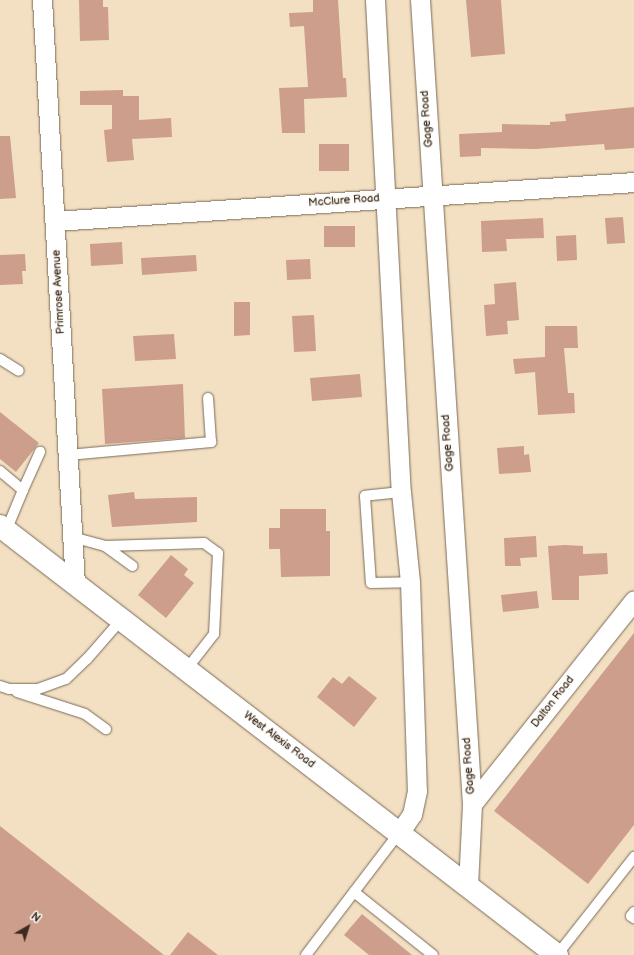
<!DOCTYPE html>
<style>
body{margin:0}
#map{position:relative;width:634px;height:955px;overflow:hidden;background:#f3e0c3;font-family:"Balsamiq Sans",sans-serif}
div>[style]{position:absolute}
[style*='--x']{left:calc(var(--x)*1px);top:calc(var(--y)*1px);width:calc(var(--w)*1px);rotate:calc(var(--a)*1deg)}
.building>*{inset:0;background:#cd9e8b}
.roads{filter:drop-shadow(0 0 1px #7b6a58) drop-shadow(0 0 1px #7b6a58)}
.lane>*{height:10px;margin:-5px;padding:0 5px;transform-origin:5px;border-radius:5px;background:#fff}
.street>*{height:19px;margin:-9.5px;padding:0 9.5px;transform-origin:9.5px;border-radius:9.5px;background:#fff}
.primary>*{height:22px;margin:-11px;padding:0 11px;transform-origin:11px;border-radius:11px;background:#fff}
span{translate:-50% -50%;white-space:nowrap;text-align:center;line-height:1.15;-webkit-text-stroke:3px #fdfcf7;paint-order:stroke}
.street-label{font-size:11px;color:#3b2a1e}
.north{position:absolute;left:8px;top:907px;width:40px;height:40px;-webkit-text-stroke:3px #fdfcf7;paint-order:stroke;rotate:39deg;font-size:11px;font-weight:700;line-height:16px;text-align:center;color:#3b2a1e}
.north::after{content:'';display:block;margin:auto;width:14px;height:18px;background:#3b2a1e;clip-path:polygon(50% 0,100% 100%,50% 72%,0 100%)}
</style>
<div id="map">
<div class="building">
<div style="clip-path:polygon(79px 0,103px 0,103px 7px,108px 7px,109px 40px,80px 41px)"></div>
<div style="clip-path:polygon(313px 0,338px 0,343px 78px,346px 78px,347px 97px,304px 99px,305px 133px,282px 133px,279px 88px,308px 87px,304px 26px,290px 27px,289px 13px,313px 12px)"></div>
<div style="clip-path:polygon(466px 0,501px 0,505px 54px,471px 57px)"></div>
<div style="clip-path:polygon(123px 90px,123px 96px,139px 96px,139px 120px,171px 118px,172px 137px,132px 139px,134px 160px,107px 162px,104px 130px,112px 129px,112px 105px,80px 105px,80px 91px)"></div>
<div style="clip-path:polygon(634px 107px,634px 148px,605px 150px,604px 144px,535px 149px,481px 148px,481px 156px,460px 157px,459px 134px,502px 132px,502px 124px,550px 125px,550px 122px,566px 121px,565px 114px)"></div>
<div style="clip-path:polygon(0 136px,10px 136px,16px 198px,0 199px)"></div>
<div style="clip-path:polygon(319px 144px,349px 144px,349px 171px,319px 171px)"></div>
<div style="clip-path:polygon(623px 217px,625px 243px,607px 244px,605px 218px)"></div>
<div style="clip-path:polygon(543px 218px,544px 238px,506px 239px,507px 251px,482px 252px,481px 221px)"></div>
<div style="clip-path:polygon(324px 226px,355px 226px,355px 247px,324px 247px)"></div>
<div style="clip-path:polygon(576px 235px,577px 260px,557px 261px,556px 236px)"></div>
<div style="clip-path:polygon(122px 242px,123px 264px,91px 266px,90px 244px)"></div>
<div style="clip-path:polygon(25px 254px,26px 271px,22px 271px,23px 284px,0 285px,0 255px)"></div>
<div style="clip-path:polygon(196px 255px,197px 271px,142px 275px,141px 258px)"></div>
<div style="clip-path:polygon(310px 259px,311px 279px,287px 280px,286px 260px)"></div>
<div style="clip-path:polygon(516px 282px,519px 320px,507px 321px,508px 334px,486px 336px,484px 305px,495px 304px,494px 284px)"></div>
<div style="clip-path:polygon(234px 302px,250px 302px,250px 335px,234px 336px)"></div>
<div style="clip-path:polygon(314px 315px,316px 351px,294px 352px,292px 316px)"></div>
<div style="clip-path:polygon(545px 326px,577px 326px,578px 348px,564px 348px,568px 393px,574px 393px,575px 413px,538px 415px,535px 372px,515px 374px,513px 359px,545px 357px)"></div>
<div style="clip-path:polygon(174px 334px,176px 359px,135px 361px,133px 336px)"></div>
<div style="clip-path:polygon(360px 374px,362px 397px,312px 401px,310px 378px)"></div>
<div style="clip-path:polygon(183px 384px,185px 438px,105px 444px,102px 389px)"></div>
<div style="clip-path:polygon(0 412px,39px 443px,16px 472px,0 459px)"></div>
<div style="clip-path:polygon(524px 446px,524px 455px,529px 454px,531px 472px,499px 474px,497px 448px)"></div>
<div style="clip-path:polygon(134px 492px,135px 499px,197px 497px,197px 522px,112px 527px,108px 495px)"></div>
<div style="clip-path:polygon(280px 509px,326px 509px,326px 531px,330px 531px,330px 576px,281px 577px,280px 549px,269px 549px,269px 528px,280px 528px)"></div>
<div style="clip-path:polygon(536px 536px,537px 557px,520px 558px,521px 566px,505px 566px,504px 538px)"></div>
<div style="clip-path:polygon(565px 545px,583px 546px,583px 554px,607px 553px,608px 574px,579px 576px,579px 600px,552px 600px,548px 546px)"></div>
<div style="clip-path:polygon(171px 555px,188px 569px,184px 575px,194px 583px,166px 618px,138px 595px)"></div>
<div style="clip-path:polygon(537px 591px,539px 608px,503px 612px,501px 595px)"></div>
<div style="clip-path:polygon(634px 633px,634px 825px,588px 884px,494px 811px)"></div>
<div style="clip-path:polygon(349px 676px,377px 698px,354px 727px,317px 697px,333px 677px,342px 684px)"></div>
<div style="clip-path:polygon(0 826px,164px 955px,0 955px)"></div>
<div style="clip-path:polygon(362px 914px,412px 955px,369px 955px,344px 935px)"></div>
<div style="clip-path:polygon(188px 932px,218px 955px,170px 955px)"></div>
</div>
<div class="roads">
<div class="lane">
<div style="--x:0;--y:359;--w:22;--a:32"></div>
<div style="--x:68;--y:455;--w:144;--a:-5.2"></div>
<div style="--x:211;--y:442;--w:44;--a:-93.9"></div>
<div style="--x:0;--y:471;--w:30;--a:40"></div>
<div style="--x:23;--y:490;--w:44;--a:112.5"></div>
<div style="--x:23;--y:490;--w:42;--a:-65.9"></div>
<div style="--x:401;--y:492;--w:36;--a:174"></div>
<div style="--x:365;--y:496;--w:87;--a:86.1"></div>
<div style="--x:371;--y:583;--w:39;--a:-1"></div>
<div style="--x:72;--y:537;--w:34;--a:15"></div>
<div style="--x:105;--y:546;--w:99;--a:-1.7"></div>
<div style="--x:204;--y:543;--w:17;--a:36"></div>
<div style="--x:218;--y:553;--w:81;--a:92.8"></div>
<div style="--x:214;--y:634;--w:46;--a:127.9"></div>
<div style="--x:105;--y:546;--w:34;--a:36"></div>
<div style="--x:0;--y:686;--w:9;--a:18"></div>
<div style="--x:9;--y:689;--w:29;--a:0"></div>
<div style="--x:38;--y:689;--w:30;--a:-20"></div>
<div style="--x:66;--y:679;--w:29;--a:-44"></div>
<div style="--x:87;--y:659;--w:52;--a:-48.9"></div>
<div style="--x:17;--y:692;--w:71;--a:17.9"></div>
<div style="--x:85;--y:714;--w:26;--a:36"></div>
<div style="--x:354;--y:892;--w:101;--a:38.6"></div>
<div style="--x:634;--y:912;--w:5;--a:127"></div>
<div style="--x:631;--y:916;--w:4;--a:34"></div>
<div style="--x:306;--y:955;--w:153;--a:-52.7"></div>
<div style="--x:557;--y:955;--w:125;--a:-51.8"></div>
</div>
<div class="street">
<div style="--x:42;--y:0;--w:585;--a:86.77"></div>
<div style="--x:375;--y:0;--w:493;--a:87"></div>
<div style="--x:401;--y:492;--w:90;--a:84.3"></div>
<div style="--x:410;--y:582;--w:209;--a:88.1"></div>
<div style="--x:417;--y:791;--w:24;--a:102"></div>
<div style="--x:412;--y:814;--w:23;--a:124"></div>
<div style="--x:420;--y:0;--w:806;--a:86.3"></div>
<div style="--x:472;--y:804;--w:82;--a:92.8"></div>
<div style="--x:55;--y:221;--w:580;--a:-3.85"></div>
<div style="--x:472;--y:804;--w:260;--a:-51.5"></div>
</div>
<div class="primary">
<div style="--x:0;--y:526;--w:703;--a:37.6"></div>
</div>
</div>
<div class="street-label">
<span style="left:427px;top:119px;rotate:-94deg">Gage Road</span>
<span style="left:344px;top:201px;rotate:-4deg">McClure Road</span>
<span style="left:59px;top:292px;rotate:-93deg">Primrose Avenue</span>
<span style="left:448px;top:443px;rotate:-94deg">Gage Road</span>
<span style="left:553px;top:702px;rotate:-52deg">Dalton Road</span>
<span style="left:279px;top:740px;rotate:37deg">West Alexis Road</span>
<span style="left:469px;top:766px;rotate:-94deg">Gage Road</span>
</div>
<div class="north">N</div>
</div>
